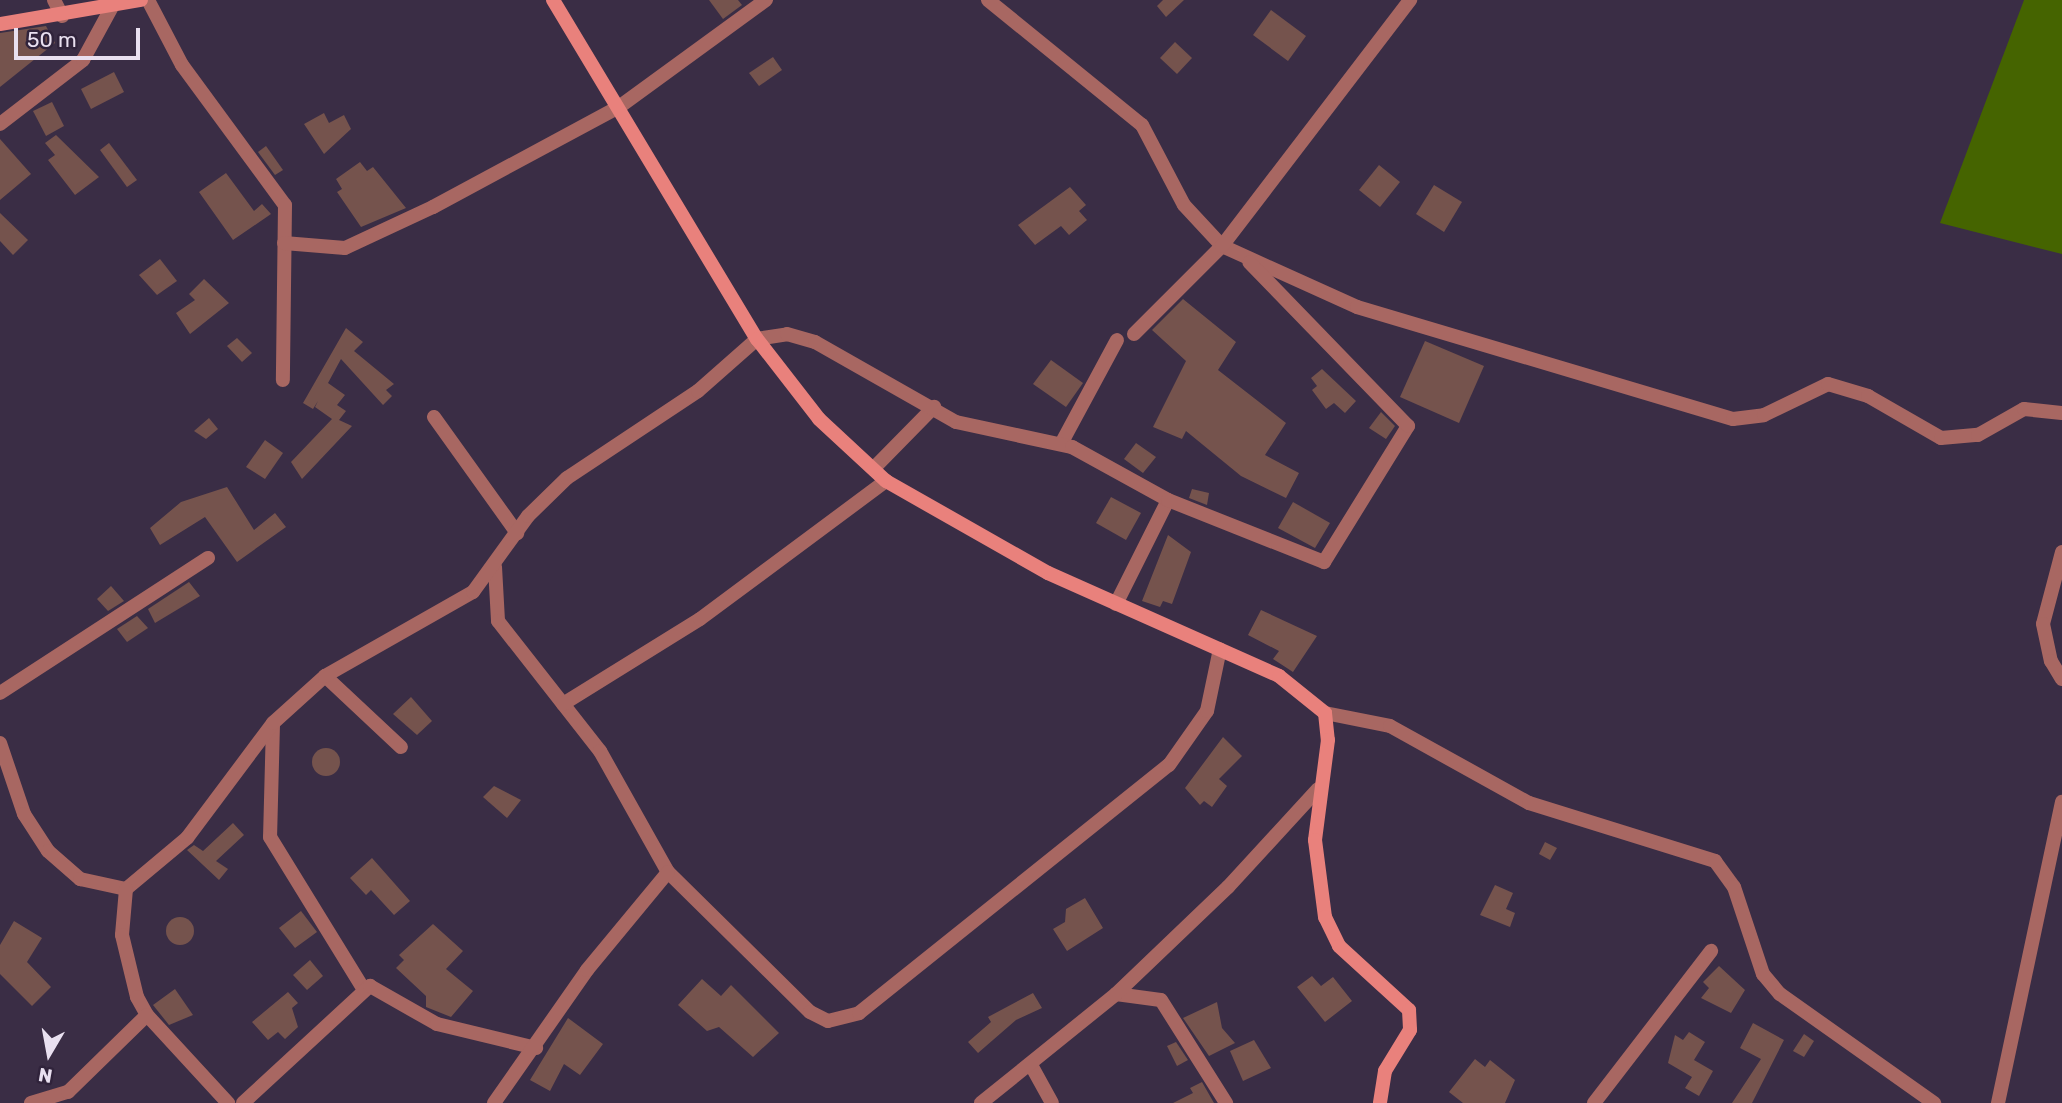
<!DOCTYPE html>
<style>
body{margin:0}
#map{position:relative;width:2062px;height:1103px;overflow:hidden;background:#3a2d45;font-family:Rubik,sans-serif}
div>[style]{position:absolute}
[style*='--x']{left:calc(var(--x)*1px);top:calc(var(--y)*1px);width:calc(var(--w)*1px);rotate:calc(var(--a)*1deg)}
.green>*{inset:0;background:#456400}
.building>*{inset:0;background:#75534d}
.round{border-radius:50%}
.street>*{height:14px;margin:-7px;padding:0 7px;transform-origin:7px;border-radius:7px;background:#a86762}
.secondary>*{height:14px;margin:-7px;padding:0 7px;transform-origin:7px;border-radius:7px;background:#e9817c}
span{translate:-50% -50%;white-space:nowrap;text-align:center;line-height:1.15;-webkit-text-stroke:7px #30233b;paint-order:stroke}
.north{position:absolute;left:14px;top:1019px;width:70px;height:70px;-webkit-text-stroke:5px #30233b;paint-order:stroke;rotate:190deg;font-size:19px;font-weight:700;line-height:28px;text-align:center;color:#e9e0f0}
.north::after{content:'';display:block;margin:auto;width:24px;height:32px;background:#e9e0f0;clip-path:polygon(50% 0,100% 100%,50% 72%,0 100%)}
.scale{position:absolute;left:14px;top:28px;width:126px;height:32px;box-sizing:border-box;border:4px solid #e9e0f0;border-top:0;padding-left:9px;font-size:21px;line-height:24px;white-space:nowrap;color:#e9e0f0;-webkit-text-stroke:5px #30233b;paint-order:stroke}
</style>
<div id="map">
<div class="green">
<div style="clip-path:polygon(2024px 0,2062px 0,2062px 254px,1940px 223px)"></div>
</div>
<div class="building">
<div style="clip-path:polygon(709px 0,738px 0,742px 5px,723px 19px)"></div>
<div style="clip-path:polygon(1163px 0,1184px 0,1166px 17px,1157px 6px)"></div>
<div style="clip-path:polygon(1271px 10px,1306px 36px,1288px 61px,1253px 35px)"></div>
<div style="clip-path:polygon(46px 26px,55px 43px,0 87px,0 33px)"></div>
<div style="clip-path:polygon(1175px 42px,1192px 58px,1177px 74px,1160px 58px)"></div>
<div style="clip-path:polygon(773px 57px,782px 70px,759px 86px,749px 73px)"></div>
<div style="clip-path:polygon(114px 72px,124px 92px,91px 109px,81px 89px)"></div>
<div style="clip-path:polygon(52px 102px,64px 126px,46px 136px,33px 111px)"></div>
<div style="clip-path:polygon(324px 113px,329px 123px,344px 115px,351px 129px,324px 154px,304px 124px)"></div>
<div style="clip-path:polygon(56px 135px,99px 177px,75px 195px,48px 160px,55px 155px,45px 143px)"></div>
<div style="clip-path:polygon(0 139px,31px 174px,0 200px)"></div>
<div style="clip-path:polygon(109px 143px,137px 180px,127px 187px,100px 150px)"></div>
<div style="clip-path:polygon(266px 146px,283px 170px,275px 175px,258px 152px)"></div>
<div style="clip-path:polygon(360px 162px,367px 171px,373px 167px,406px 208px,361px 227px,337px 192px,342px 189px,336px 179px)"></div>
<div style="clip-path:polygon(1379px 165px,1400px 182px,1380px 207px,1359px 190px)"></div>
<div style="clip-path:polygon(226px 173px,254px 211px,262px 204px,271px 214px,233px 240px,199px 192px)"></div>
<div style="clip-path:polygon(1434px 185px,1462px 202px,1444px 232px,1416px 214px)"></div>
<div style="clip-path:polygon(1070px 187px,1086px 205px,1079px 211px,1087px 220px,1069px 235px,1061px 226px,1035px 245px,1018px 225px)"></div>
<div style="clip-path:polygon(0 213px,28px 240px,13px 255px,0 241px)"></div>
<div style="clip-path:polygon(160px 259px,177px 281px,157px 295px,139px 275px)"></div>
<div style="clip-path:polygon(204px 279px,229px 303px,190px 334px,176px 313px,195px 300px,189px 294px)"></div>
<div style="clip-path:polygon(1183px 299px,1236px 342px,1218px 370px,1286px 423px,1265px 455px,1299px 473px,1286px 498px,1241px 476px,1186px 431px,1182px 439px,1153px 427px,1186px 361px,1152px 330px)"></div>
<div style="clip-path:polygon(346px 328px,363px 342px,354px 351px,394px 384px,386px 390px,392px 396px,383px 405px,341px 359px,328px 383px,345px 395px,337px 405px,346px 411px,339px 420px,352px 426px,302px 479px,291px 462px,332px 419px,315px 407px,318px 401px,313px 409px,303px 403px)"></div>
<div style="clip-path:polygon(237px 338px,252px 353px,242px 362px,227px 346px)"></div>
<div style="clip-path:polygon(1425px 341px,1484px 366px,1459px 423px,1400px 397px)"></div>
<div style="clip-path:polygon(1051px 360px,1083px 383px,1066px 407px,1033px 384px)"></div>
<div style="clip-path:polygon(1322px 369px,1356px 401px,1345px 413px,1334px 403px,1326px 409px,1312px 390px,1317px 386px,1311px 378px)"></div>
<div style="clip-path:polygon(1381px 412px,1395px 426px,1386px 439px,1369px 428px)"></div>
<div style="clip-path:polygon(209px 418px,218px 429px,206px 439px,194px 431px)"></div>
<div style="clip-path:polygon(265px 440px,283px 453px,265px 479px,246px 467px)"></div>
<div style="clip-path:polygon(1136px 443px,1156px 457px,1143px 473px,1124px 459px)"></div>
<div style="clip-path:polygon(227px 487px,254px 530px,275px 513px,286px 527px,237px 562px,205px 517px,160px 545px,150px 528px,181px 502px)"></div>
<div style="clip-path:polygon(1192px 489px,1209px 493px,1207px 505px,1189px 498px)"></div>
<div style="clip-path:polygon(1111px 497px,1141px 513px,1126px 540px,1096px 523px)"></div>
<div style="clip-path:polygon(1293px 502px,1330px 523px,1315px 548px,1278px 528px)"></div>
<div style="clip-path:polygon(1168px 535px,1191px 552px,1172px 604px,1163px 601px,1160px 607px,1142px 601px)"></div>
<div style="clip-path:polygon(189px 582px,200px 596px,155px 623px,148px 609px)"></div>
<div style="clip-path:polygon(111px 586px,124px 601px,108px 611px,97px 599px)"></div>
<div style="clip-path:polygon(1261px 610px,1317px 636px,1293px 672px,1273px 659px,1279px 651px,1248px 635px)"></div>
<div style="clip-path:polygon(137px 616px,148px 628px,127px 642px,117px 629px)"></div>
<div style="clip-path:polygon(411px 697px,432px 721px,417px 735px,393px 714px)"></div>
<div style="clip-path:polygon(1223px 737px,1242px 756px,1219px 779px,1227px 786px,1212px 807px,1204px 801px,1200px 805px,1185px 788px)"></div>
<div class="round" style="left:312px;top:748px;width:28px;height:28px"></div>
<div style="clip-path:polygon(494px 786px,521px 800px,507px 818px,483px 797px)"></div>
<div style="clip-path:polygon(233px 823px,244px 835px,216px 861px,228px 869px,219px 880px,187px 850px,194px 845px,203px 851px)"></div>
<div style="clip-path:polygon(1545px 842px,1557px 848px,1550px 860px,1539px 854px)"></div>
<div style="clip-path:polygon(372px 858px,410px 901px,394px 915px,371px 890px,366px 895px,350px 878px)"></div>
<div style="clip-path:polygon(1495px 885px,1513px 893px,1506px 909px,1515px 913px,1510px 927px,1480px 915px)"></div>
<div style="clip-path:polygon(1085px 898px,1103px 928px,1067px 951px,1053px 929px,1065px 922px,1066px 909px)"></div>
<div style="clip-path:polygon(301px 911px,317px 932px,295px 948px,279px 928px)"></div>
<div class="round" style="left:166px;top:917px;width:28px;height:28px"></div>
<div style="clip-path:polygon(14px 921px,42px 938px,27px 962px,51px 987px,32px 1006px,0 974px,0 945px)"></div>
<div style="clip-path:polygon(433px 924px,463px 951px,446px 969px,473px 991px,451px 1017px,426px 1007px,426px 996px,396px 968px,404px 960px,399px 955px)"></div>
<div style="clip-path:polygon(310px 960px,323px 976px,307px 990px,293px 975px)"></div>
<div style="clip-path:polygon(1719px 966px,1745px 990px,1731px 1013px,1701px 998px,1709px 988px,1703px 982px)"></div>
<div style="clip-path:polygon(1312px 976px,1321px 986px,1333px 977px,1352px 1001px,1325px 1022px,1297px 987px)"></div>
<div style="clip-path:polygon(702px 979px,721px 996px,731px 985px,779px 1033px,753px 1057px,719px 1027px,707px 1031px,678px 1005px)"></div>
<div style="clip-path:polygon(175px 989px,193px 1015px,169px 1025px,153px 1005px)"></div>
<div style="clip-path:polygon(288px 992px,298px 1003px,292px 1008px,298px 1027px,285px 1039px,278px 1032px,268px 1040px,252px 1022px)"></div>
<div style="clip-path:polygon(1033px 993px,1042px 1008px,1016px 1020px,978px 1053px,968px 1042px,991px 1022px,988px 1017px)"></div>
<div style="clip-path:polygon(1217px 1002px,1222px 1028px,1235px 1043px,1209px 1056px,1183px 1018px)"></div>
<div style="clip-path:polygon(568px 1018px,603px 1044px,580px 1075px,564px 1064px,550px 1091px,530px 1080px)"></div>
<div style="clip-path:polygon(1753px 1023px,1784px 1040px,1752px 1103px,1732px 1103px,1761px 1059px,1740px 1048px)"></div>
<div style="clip-path:polygon(1689px 1032px,1705px 1042px,1694px 1060px,1713px 1071px,1699px 1096px,1685px 1088px,1692px 1077px,1668px 1063px,1675px 1035px,1683px 1040px)"></div>
<div style="clip-path:polygon(1804px 1034px,1814px 1041px,1804px 1057px,1793px 1051px)"></div>
<div style="clip-path:polygon(1254px 1040px,1271px 1068px,1243px 1081px,1230px 1051px)"></div>
<div style="clip-path:polygon(1176px 1042px,1188px 1060px,1177px 1066px,1167px 1046px)"></div>
<div style="clip-path:polygon(1475px 1059px,1485px 1067px,1490px 1060px,1515px 1080px,1505px 1103px,1463px 1103px,1449px 1092px)"></div>
<div style="clip-path:polygon(1202px 1082px,1214px 1103px,1173px 1103px,1193px 1093px,1190px 1088px)"></div>
</div>
<div class="street">
<div style="--x:54;--y:0;--w:18;--a:63"></div>
<div style="--x:148;--y:0;--w:73;--a:62.4"></div>
<div style="--x:182;--y:65;--w:174;--a:53.7"></div>
<div style="--x:285;--y:205;--w:175;--a:90.7"></div>
<div style="--x:988;--y:0;--w:198;--a:39.1"></div>
<div style="--x:1142;--y:125;--w:90;--a:62.3"></div>
<div style="--x:1184;--y:205;--w:56;--a:47.2"></div>
<div style="--x:1222;--y:246;--w:148;--a:24.3"></div>
<div style="--x:1357;--y:307;--w:392;--a:16.6"></div>
<div style="--x:1733;--y:419;--w:31;--a:-7"></div>
<div style="--x:1764;--y:415;--w:71;--a:-25.8"></div>
<div style="--x:1828;--y:384;--w:42;--a:16.7"></div>
<div style="--x:1868;--y:396;--w:84;--a:29.9"></div>
<div style="--x:1941;--y:438;--w:37;--a:-5"></div>
<div style="--x:1978;--y:435;--w:53;--a:-29.5"></div>
<div style="--x:2024;--y:409;--w:38;--a:6"></div>
<div style="--x:0;--y:124;--w:105;--a:-37.6"></div>
<div style="--x:83;--y:60;--w:63;--a:-61.4"></div>
<div style="--x:284;--y:243;--w:61;--a:4.7"></div>
<div style="--x:345;--y:248;--w:97;--a:-25"></div>
<div style="--x:433;--y:207;--w:211;--a:-28.3"></div>
<div style="--x:619;--y:107;--w:182;--a:-36.1"></div>
<div style="--x:1134;--y:334;--w:124;--a:-45"></div>
<div style="--x:1222;--y:246;--w:310;--a:-52.6"></div>
<div style="--x:434;--y:417;--w:143;--a:54.4"></div>
<div style="--x:1061;--y:444;--w:118;--a:-61.7"></div>
<div style="--x:874;--y:468;--w:86;--a:-45.5"></div>
<div style="--x:2062;--y:552;--w:74;--a:104.8"></div>
<div style="--x:2043;--y:624;--w:38;--a:78"></div>
<div style="--x:2051;--y:661;--w:21;--a:59"></div>
<div style="--x:495;--y:567;--w:54;--a:86.8"></div>
<div style="--x:498;--y:621;--w:165;--a:51.9"></div>
<div style="--x:600;--y:751;--w:139;--a:60.7"></div>
<div style="--x:668;--y:872;--w:199;--a:44.6"></div>
<div style="--x:810;--y:1012;--w:20;--a:27"></div>
<div style="--x:828;--y:1021;--w:32;--a:-14"></div>
<div style="--x:859;--y:1013;--w:397;--a:-38.7"></div>
<div style="--x:1169;--y:765;--w:66;--a:-54.9"></div>
<div style="--x:1207;--y:711;--w:63;--a:-78.2"></div>
<div style="--x:1116;--y:604;--w:116;--a:-63.4"></div>
<div style="--x:325;--y:676;--w:104;--a:43.1"></div>
<div style="--x:0;--y:693;--w:248;--a:-33"></div>
<div style="--x:563;--y:704;--w:161;--a:-31.8"></div>
<div style="--x:700;--y:619;--w:232;--a:-36.6"></div>
<div style="--x:1325;--y:713;--w:66;--a:11.3"></div>
<div style="--x:1390;--y:726;--w:159;--a:29"></div>
<div style="--x:1529;--y:803;--w:195;--a:17.3"></div>
<div style="--x:1715;--y:861;--w:32;--a:54"></div>
<div style="--x:1734;--y:887;--w:92;--a:71.6"></div>
<div style="--x:1763;--y:974;--w:26;--a:50"></div>
<div style="--x:1780;--y:994;--w:189;--a:35.3"></div>
<div style="--x:273;--y:724;--w:113;--a:91.5"></div>
<div style="--x:270;--y:837;--w:177;--a:58.4"></div>
<div style="--x:0;--y:743;--w:75;--a:71.3"></div>
<div style="--x:24;--y:814;--w:44;--a:57"></div>
<div style="--x:48;--y:851;--w:43;--a:41.2"></div>
<div style="--x:80;--y:879;--w:47;--a:12.3"></div>
<div style="--x:126;--y:889;--w:80;--a:-39.9"></div>
<div style="--x:187;--y:838;--w:144;--a:-53.2"></div>
<div style="--x:273;--y:723;--w:70;--a:-42.1"></div>
<div style="--x:325;--y:676;--w:170;--a:-29.6"></div>
<div style="--x:473;--y:592;--w:94;--a:-54.1"></div>
<div style="--x:528;--y:516;--w:54;--a:-44.3"></div>
<div style="--x:567;--y:478;--w:157;--a:-33.6"></div>
<div style="--x:698;--y:391;--w:79;--a:-41.4"></div>
<div style="--x:757;--y:339;--w:30;--a:-9"></div>
<div style="--x:787;--y:334;--w:29;--a:16"></div>
<div style="--x:815;--y:342;--w:162;--a:29.6"></div>
<div style="--x:956;--y:422;--w:119;--a:12.2"></div>
<div style="--x:1072;--y:447;--w:110;--a:28.9"></div>
<div style="--x:1168;--y:500;--w:168;--a:21.7"></div>
<div style="--x:1324;--y:562;--w:160;--a:-58.3"></div>
<div style="--x:1408;--y:426;--w:228;--a:-134.1"></div>
<div style="--x:126;--y:889;--w:46;--a:95"></div>
<div style="--x:122;--y:935;--w:64;--a:76.4"></div>
<div style="--x:137;--y:997;--w:21;--a:61"></div>
<div style="--x:147;--y:1015;--w:120;--a:47.4"></div>
<div style="--x:1116;--y:994;--w:45;--a:7.6"></div>
<div style="--x:1161;--y:1000;--w:122;--a:57.7"></div>
<div style="--x:1031;--y:1065;--w:43;--a:61.1"></div>
<div style="--x:31;--y:1103;--w:39;--a:-17"></div>
<div style="--x:68;--y:1092;--w:110;--a:-44.3"></div>
<div style="--x:243;--y:1103;--w:173;--a:-42.7"></div>
<div style="--x:370;--y:986;--w:77;--a:29.6"></div>
<div style="--x:437;--y:1024;--w:102;--a:13.6"></div>
<div style="--x:494;--y:1103;--w:162;--a:-55"></div>
<div style="--x:587;--y:970;--w:127;--a:-50.4"></div>
<div style="--x:981;--y:1103;--w:174;--a:-38.9"></div>
<div style="--x:1116;--y:994;--w:155;--a:-43.7"></div>
<div style="--x:1228;--y:887;--w:133;--a:-47.4"></div>
<div style="--x:1594;--y:1103;--w:192;--a:-52.4"></div>
<div style="--x:1998;--y:1103;--w:308;--a:-78"></div>
</div>
<div class="secondary">
<div style="--x:553;--y:0;--w:396;--a:59"></div>
<div style="--x:757;--y:339;--w:101;--a:52.2"></div>
<div style="--x:819;--y:419;--w:91;--a:42.8"></div>
<div style="--x:886;--y:481;--w:186;--a:29.6"></div>
<div style="--x:1048;--y:573;--w:253;--a:24"></div>
<div style="--x:1279;--y:676;--w:59;--a:38.8"></div>
<div style="--x:1325;--y:713;--w:27;--a:84"></div>
<div style="--x:1328;--y:740;--w:101;--a:97.4"></div>
<div style="--x:1315;--y:840;--w:78;--a:82.6"></div>
<div style="--x:1325;--y:917;--w:32;--a:64"></div>
<div style="--x:1339;--y:946;--w:95;--a:42.4"></div>
<div style="--x:1409;--y:1010;--w:20;--a:87"></div>
<div style="--x:1410;--y:1030;--w:48;--a:121.4"></div>
<div style="--x:1385;--y:1071;--w:32;--a:99"></div>
<div style="--x:0;--y:24;--w:143;--a:-9.7"></div>
</div>
<div class="north">N</div>
<div class="scale">50 m</div>
</div>
